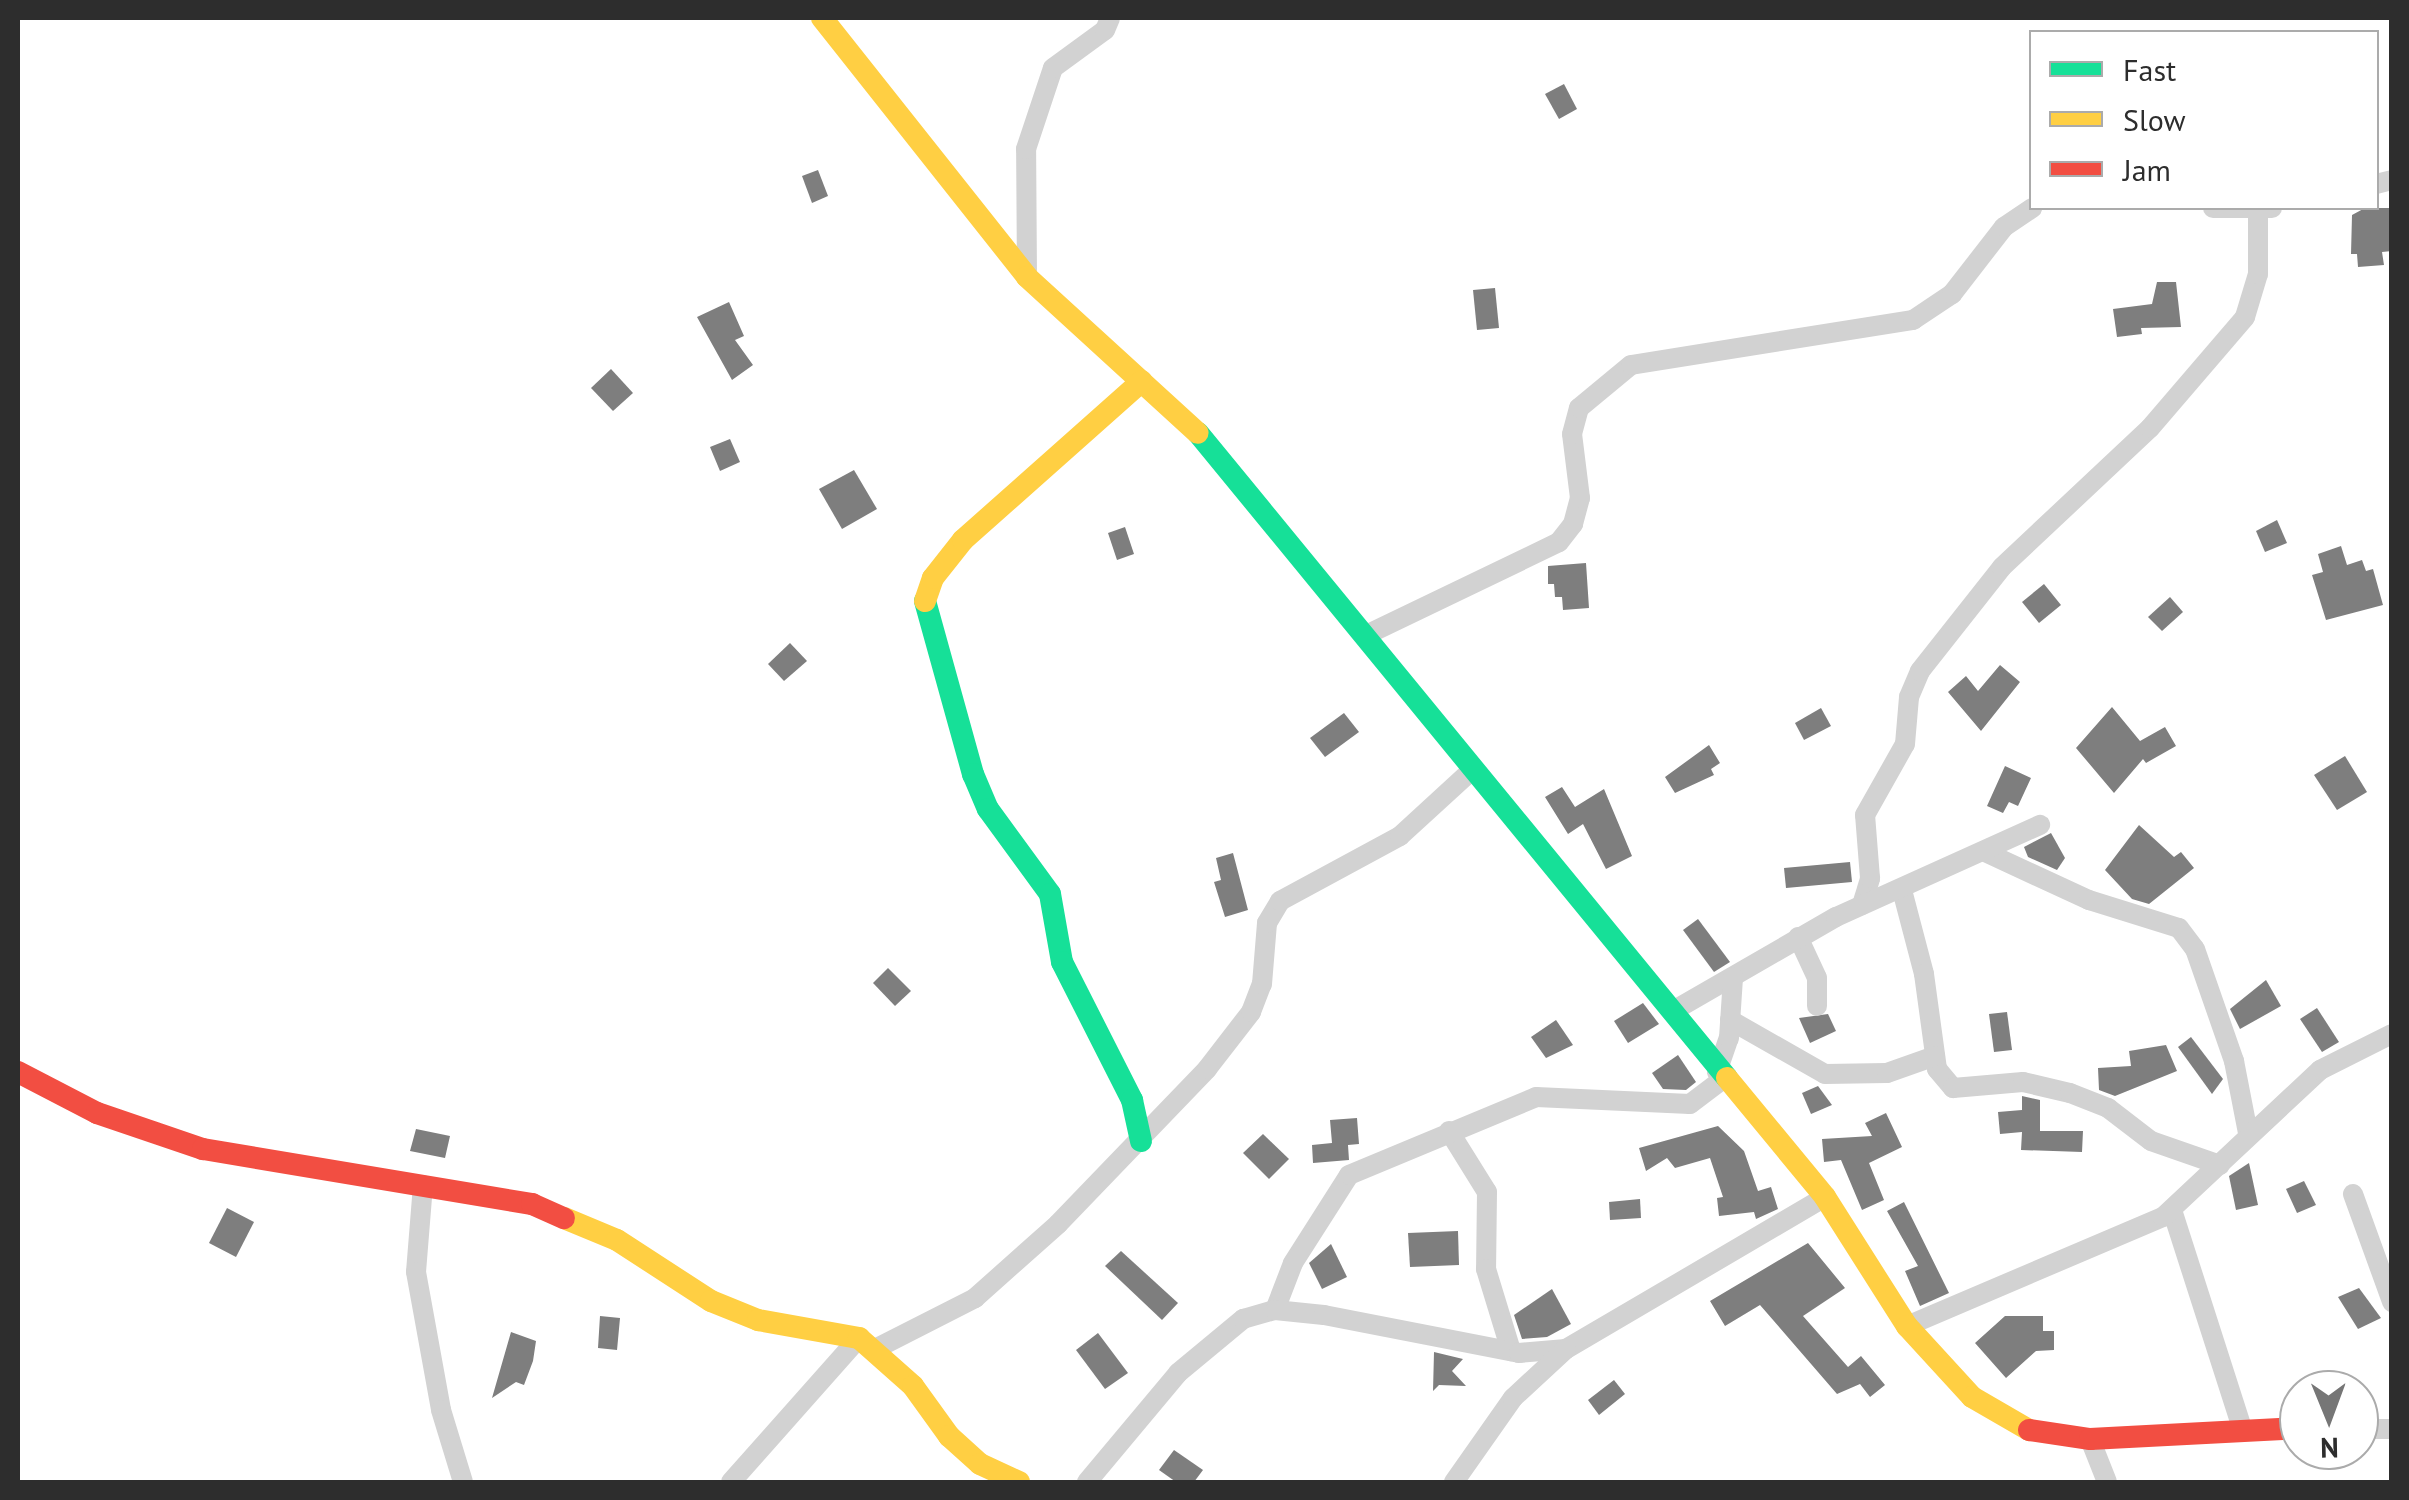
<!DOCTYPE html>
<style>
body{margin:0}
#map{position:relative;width:2409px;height:1500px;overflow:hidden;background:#fff;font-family:"PT Sans",sans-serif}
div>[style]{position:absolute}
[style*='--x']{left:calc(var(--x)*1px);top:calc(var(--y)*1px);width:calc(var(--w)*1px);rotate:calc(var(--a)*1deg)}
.building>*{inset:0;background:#7e7e7e}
.street>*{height:20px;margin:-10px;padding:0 10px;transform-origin:10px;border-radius:10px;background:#d2d2d2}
.fast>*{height:22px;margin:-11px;padding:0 11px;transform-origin:11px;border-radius:11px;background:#16e098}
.slow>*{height:22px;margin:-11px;padding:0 11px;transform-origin:11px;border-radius:11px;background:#ffcf43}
.jam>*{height:22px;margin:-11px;padding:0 11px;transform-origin:11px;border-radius:11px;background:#f24e42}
span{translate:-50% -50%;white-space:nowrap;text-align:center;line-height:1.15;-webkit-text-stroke:10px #fff;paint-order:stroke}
.frame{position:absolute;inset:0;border:20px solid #2d2d2d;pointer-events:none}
.legend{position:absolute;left:2029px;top:30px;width:350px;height:180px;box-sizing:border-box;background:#fff;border:2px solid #ababab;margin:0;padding:12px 18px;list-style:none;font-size:30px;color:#2d2d2d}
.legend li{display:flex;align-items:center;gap:20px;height:50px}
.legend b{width:50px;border:2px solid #ababab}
.north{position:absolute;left:2279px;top:1370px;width:100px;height:100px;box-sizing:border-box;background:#fff;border:2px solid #ababab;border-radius:50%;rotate:179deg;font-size:28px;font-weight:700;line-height:40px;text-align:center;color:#2d2d2d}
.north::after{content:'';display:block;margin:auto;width:35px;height:45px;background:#767676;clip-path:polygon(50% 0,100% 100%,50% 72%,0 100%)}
</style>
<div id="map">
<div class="building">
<div style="clip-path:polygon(1564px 84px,1577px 109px,1559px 119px,1545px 94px)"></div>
<div style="clip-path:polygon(818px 170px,828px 196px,812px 203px,802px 176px)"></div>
<div style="clip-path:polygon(2365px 208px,2392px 208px,2392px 251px,2382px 252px,2384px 265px,2358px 267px,2357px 254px,2351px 254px,2352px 215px)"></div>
<div style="clip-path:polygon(2157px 282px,2176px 282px,2181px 327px,2141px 328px,2142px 334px,2117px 337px,2113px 309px,2152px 304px)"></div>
<div style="clip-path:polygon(1495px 288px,1499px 328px,1477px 330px,1473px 290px)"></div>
<div style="clip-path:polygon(729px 302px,744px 336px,735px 340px,753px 365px,732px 380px,697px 317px)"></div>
<div style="clip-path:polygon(611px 369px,633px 393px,613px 411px,591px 388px)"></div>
<div style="clip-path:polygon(730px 439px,740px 462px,720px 471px,710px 447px)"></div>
<div style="clip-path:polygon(854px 470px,877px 509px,842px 529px,819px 489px)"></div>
<div style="clip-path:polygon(2277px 520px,2287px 543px,2265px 552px,2256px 531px)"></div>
<div style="clip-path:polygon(1125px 527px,1134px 554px,1117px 560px,1108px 533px)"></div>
<div style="clip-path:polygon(2341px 546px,2347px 565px,2362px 560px,2366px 571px,2373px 569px,2383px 605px,2326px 620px,2312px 575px,2323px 572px,2318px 554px)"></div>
<div style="clip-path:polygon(1586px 563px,1589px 608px,1563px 610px,1562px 597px,1555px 597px,1554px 584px,1548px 584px,1548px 566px)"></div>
<div style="clip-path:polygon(2044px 584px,2061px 605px,2039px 623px,2022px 602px)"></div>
<div style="clip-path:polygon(2170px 597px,2183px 612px,2162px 631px,2148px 617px)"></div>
<div style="clip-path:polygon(790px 643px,807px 661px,784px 681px,768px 664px)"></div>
<div style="clip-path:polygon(2000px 665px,2020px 682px,1981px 731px,1948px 692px,1966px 676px,1978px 691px)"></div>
<div style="clip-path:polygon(2112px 707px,2140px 741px,2165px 727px,2176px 746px,2146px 763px,2143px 759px,2114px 793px,2076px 748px)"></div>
<div style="clip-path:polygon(1821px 708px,1831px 726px,1804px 740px,1795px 723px)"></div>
<div style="clip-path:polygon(1344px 713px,1359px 732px,1325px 757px,1310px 738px)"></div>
<div style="clip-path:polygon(1709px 745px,1720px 763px,1711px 769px,1714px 775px,1675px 793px,1665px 777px)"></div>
<div style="clip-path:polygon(2345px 756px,2367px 792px,2337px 810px,2314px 775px)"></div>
<div style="clip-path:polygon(2005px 766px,2031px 778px,2018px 806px,2009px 802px,2003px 813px,1987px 806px)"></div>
<div style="clip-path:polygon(1562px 787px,1575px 807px,1604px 789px,1632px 856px,1606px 869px,1583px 824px,1568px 834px,1545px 797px)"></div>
<div style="clip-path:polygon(2139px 825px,2174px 857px,2181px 852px,2194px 868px,2149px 904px,2132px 899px,2105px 870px)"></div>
<div style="clip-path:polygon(2051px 833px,2065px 858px,2057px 870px,2028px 857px,2024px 847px)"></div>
<div style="clip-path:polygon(1233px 853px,1248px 910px,1225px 917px,1214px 882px,1221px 880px,1216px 858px)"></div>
<div style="clip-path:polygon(1850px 862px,1852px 882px,1786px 888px,1784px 868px)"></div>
<div style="clip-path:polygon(1698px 919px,1730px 962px,1714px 972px,1683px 930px)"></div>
<div style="clip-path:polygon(888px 968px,911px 991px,895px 1006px,873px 983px)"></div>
<div style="clip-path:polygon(2266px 980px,2281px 1006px,2240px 1029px,2230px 1009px)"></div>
<div style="clip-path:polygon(1643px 1003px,1659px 1024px,1628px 1043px,1614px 1021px)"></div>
<div style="clip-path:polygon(2317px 1008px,2339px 1042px,2322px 1052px,2300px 1019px)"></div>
<div style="clip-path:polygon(2007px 1012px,2012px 1050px,1994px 1052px,1989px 1014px)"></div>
<div style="clip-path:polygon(1828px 1014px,1836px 1031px,1810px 1043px,1799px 1018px)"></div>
<div style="clip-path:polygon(1556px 1020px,1573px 1045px,1546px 1058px,1531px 1037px)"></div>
<div style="clip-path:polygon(2191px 1037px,2223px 1079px,2212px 1094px,2178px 1047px)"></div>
<div style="clip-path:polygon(2166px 1045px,2177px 1071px,2115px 1096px,2099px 1090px,2098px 1068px,2131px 1066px,2129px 1051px)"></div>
<div style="clip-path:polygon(1678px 1055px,1696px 1082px,1686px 1090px,1663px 1089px,1652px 1073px)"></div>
<div style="clip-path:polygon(1818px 1086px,1832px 1105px,1811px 1114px,1802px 1093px)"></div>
<div style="clip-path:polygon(2022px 1096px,2040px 1100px,2040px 1131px,2083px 1131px,2082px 1152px,2021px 1150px,2022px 1132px,2000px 1134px,1998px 1112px,2022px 1110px)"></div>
<div style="clip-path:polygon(1886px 1113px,1902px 1147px,1869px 1163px,1884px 1200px,1862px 1210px,1841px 1160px,1824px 1162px,1822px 1139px,1872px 1136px,1865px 1123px)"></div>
<div style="clip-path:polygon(1357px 1118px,1359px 1144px,1348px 1145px,1349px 1160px,1313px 1163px,1312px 1145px,1332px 1143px,1330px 1120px)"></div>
<div style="clip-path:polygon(1718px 1126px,1744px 1151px,1758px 1191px,1771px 1187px,1778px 1209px,1756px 1219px,1754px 1212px,1719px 1216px,1717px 1198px,1723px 1197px,1710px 1158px,1675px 1168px,1667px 1158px,1646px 1171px,1639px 1148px)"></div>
<div style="clip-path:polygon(416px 1129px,450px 1136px,445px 1158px,410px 1151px)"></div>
<div style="clip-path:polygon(1263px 1134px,1289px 1159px,1269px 1179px,1243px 1153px)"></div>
<div style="clip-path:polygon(2249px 1163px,2258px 1205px,2236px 1210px,2229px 1176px)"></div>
<div style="clip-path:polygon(2304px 1181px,2316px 1205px,2297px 1213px,2286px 1189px)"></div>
<div style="clip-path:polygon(1640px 1199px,1641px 1218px,1610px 1220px,1609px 1202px)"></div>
<div style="clip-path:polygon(1904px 1202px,1949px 1293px,1920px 1306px,1905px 1271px,1918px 1266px,1887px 1211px)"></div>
<div style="clip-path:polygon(227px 1208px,254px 1222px,236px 1257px,209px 1243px)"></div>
<div style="clip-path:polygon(1458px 1231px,1459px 1265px,1410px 1267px,1408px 1233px)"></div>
<div style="clip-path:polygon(1808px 1243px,1845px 1288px,1803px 1316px,1848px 1367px,1861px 1356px,1885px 1385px,1870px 1397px,1860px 1384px,1837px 1394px,1760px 1305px,1725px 1326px,1710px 1301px)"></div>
<div style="clip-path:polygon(1331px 1244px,1347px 1277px,1322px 1289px,1309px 1263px)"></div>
<div style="clip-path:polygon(1121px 1251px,1178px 1303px,1162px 1320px,1105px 1266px)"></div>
<div style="clip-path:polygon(2359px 1288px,2381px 1318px,2358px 1329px,2338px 1297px)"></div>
<div style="clip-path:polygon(1552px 1289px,1571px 1324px,1547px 1337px,1522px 1339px,1514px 1315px)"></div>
<div style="clip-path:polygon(600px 1316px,620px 1318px,617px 1350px,598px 1348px)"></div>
<div style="clip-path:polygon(2005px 1316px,2043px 1316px,2043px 1331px,2054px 1331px,2054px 1350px,2036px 1351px,2006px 1378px,1975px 1343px)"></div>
<div style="clip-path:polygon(511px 1332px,536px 1341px,533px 1361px,524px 1385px,516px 1382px,492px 1398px)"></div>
<div style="clip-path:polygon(1098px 1333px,1128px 1373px,1105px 1389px,1076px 1350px)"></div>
<div style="clip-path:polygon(1434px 1352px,1463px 1359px,1452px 1371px,1466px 1386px,1439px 1385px,1433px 1391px)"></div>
<div style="clip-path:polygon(1614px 1380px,1625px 1394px,1599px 1415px,1588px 1400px)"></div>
<div style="clip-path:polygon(1174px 1450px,1203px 1470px,1194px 1482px,1176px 1482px,1159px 1470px)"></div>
</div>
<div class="street">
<div style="--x:2376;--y:184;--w:16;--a:-14"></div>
<div style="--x:2213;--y:208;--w:59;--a:0"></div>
<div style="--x:1027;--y:277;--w:128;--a:-90.4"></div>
<div style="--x:1026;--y:149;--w:85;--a:-71.6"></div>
<div style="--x:1053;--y:68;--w:64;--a:-36.2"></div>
<div style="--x:1105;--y:30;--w:13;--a:-67"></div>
<div style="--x:1364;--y:636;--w:216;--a:-25.7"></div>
<div style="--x:1559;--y:542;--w:23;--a:-52"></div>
<div style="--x:1573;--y:524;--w:27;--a:-75"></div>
<div style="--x:1580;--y:498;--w:64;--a:-97.1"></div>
<div style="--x:1572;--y:434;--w:27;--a:-75"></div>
<div style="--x:1579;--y:408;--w:67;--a:-39.6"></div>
<div style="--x:1631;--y:365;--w:286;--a:-9.1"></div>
<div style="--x:1913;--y:320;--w:47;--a:-33.7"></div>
<div style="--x:1952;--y:294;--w:85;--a:-52.2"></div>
<div style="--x:2004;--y:227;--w:34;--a:-34"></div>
<div style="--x:1985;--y:852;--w:115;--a:24.8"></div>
<div style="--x:2089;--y:900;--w:94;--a:17.3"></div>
<div style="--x:2179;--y:928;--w:26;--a:53"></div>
<div style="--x:2195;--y:949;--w:119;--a:70.8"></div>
<div style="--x:2234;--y:1061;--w:73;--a:79"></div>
<div style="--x:1902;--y:890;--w:87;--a:75.3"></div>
<div style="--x:1924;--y:974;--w:96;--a:82.2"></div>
<div style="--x:1937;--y:1069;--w:25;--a:50"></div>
<div style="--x:1953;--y:1088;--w:70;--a:-4.9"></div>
<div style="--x:2023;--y:1082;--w:48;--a:13.2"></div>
<div style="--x:2070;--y:1093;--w:41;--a:21.5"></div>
<div style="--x:2108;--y:1108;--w:54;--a:37.5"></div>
<div style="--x:2151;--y:1141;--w:73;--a:19.2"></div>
<div style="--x:1862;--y:905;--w:28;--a:-73"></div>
<div style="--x:1870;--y:878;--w:63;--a:-94.5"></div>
<div style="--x:1865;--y:815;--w:81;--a:-60.6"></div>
<div style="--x:1905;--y:744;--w:47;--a:-85.1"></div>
<div style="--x:1909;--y:697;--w:28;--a:-67"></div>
<div style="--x:1920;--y:671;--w:132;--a:-51.7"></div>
<div style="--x:2002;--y:567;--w:203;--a:-43.2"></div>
<div style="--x:2150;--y:428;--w:146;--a:-49.4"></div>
<div style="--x:2245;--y:317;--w:45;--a:-73.2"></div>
<div style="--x:2258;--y:274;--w:64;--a:-90"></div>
<div style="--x:1798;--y:937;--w:45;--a:65.1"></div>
<div style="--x:1817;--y:978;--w:28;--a:90"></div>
<div style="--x:1673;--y:1011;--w:188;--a:-30"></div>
<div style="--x:1836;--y:917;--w:224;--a:-24.3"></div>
<div style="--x:1730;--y:1020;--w:109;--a:29.6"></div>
<div style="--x:1825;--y:1074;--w:62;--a:-0.9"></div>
<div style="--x:1887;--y:1073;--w:51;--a:-19.5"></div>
<div style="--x:1717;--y:1072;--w:36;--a:-71"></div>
<div style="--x:1729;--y:1038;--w:61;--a:-86.2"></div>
<div style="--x:1449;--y:1131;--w:72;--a:58.1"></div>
<div style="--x:1487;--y:1192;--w:77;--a:90.7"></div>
<div style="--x:1486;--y:1269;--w:86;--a:73"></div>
<div style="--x:423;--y:1185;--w:87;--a:94.6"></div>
<div style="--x:416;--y:1272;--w:140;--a:79.7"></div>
<div style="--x:441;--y:1410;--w:75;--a:73"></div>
<div style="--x:2353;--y:1194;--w:115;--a:70.1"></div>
<div style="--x:2172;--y:1210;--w:229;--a:72.2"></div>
<div style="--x:1275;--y:1310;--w:50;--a:-69"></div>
<div style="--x:1293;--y:1263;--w:104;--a:-57.5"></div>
<div style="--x:1349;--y:1175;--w:203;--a:-22.6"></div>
<div style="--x:1536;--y:1097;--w:154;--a:2.6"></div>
<div style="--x:1690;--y:1104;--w:41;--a:-37.1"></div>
<div style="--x:1907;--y:1326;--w:278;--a:-23.1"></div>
<div style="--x:2163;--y:1217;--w:215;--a:-43.1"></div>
<div style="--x:2320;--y:1070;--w:80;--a:-26.6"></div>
<div style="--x:877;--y:1348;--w:110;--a:-27"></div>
<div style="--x:975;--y:1298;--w:111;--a:-41.7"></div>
<div style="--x:1058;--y:1224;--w:215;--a:-46.1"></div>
<div style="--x:1207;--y:1069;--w:72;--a:-52.3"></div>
<div style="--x:1251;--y:1012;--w:30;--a:-69"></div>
<div style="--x:1262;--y:984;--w:61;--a:-85.3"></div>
<div style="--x:1267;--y:923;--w:26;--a:-59"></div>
<div style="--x:1280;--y:901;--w:136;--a:-28.4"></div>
<div style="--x:1400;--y:836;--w:99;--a:-42.5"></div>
<div style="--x:2359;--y:1429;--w:33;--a:0"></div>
<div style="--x:2090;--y:1439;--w:46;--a:68.4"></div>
<div style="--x:731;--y:1482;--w:193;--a:-48.4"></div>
<div style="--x:1087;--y:1482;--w:142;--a:-50.1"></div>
<div style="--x:1178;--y:1373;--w:85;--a:-39.7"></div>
<div style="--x:1243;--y:1319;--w:33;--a:-16"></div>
<div style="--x:1275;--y:1310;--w:49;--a:5.8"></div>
<div style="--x:1324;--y:1315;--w:199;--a:11"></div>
<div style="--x:1519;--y:1353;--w:47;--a:-4.9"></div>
<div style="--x:1566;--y:1349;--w:300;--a:-30.4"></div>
<div style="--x:1454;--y:1482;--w:103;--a:-54.9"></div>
<div style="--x:1513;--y:1398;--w:72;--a:-42.8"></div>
</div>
<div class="fast">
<div style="--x:1198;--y:433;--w:834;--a:50.64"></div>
<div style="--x:925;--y:601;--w:180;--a:74.5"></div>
<div style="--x:973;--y:774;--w:38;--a:67"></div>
<div style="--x:988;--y:809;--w:105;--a:53.9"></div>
<div style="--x:1050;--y:894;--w:69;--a:80"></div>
<div style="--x:1062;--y:962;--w:155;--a:63.1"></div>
<div style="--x:1132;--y:1100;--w:42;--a:77.6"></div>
</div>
<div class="slow">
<div style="--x:822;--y:18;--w:330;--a:51.6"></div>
<div style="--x:1027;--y:277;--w:231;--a:42.4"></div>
<div style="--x:925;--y:601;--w:24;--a:-71"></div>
<div style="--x:933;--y:578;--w:48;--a:-51.7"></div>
<div style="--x:963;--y:540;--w:239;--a:-41.6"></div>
<div style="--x:1727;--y:1078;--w:154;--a:50.5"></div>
<div style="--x:1825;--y:1197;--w:153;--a:57.6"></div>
<div style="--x:1907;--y:1326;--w:96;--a:47.5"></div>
<div style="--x:1972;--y:1397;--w:66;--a:30.1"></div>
<div style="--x:564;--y:1218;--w:57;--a:22.5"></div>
<div style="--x:617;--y:1240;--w:112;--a:33"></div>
<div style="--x:711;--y:1301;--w:51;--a:22"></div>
<div style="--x:758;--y:1320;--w:103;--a:10.1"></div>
<div style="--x:859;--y:1338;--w:72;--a:41.6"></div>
<div style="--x:913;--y:1386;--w:62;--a:54.2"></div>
<div style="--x:949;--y:1436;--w:42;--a:42.1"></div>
<div style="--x:980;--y:1464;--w:43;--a:24.8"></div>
</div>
<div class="jam">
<div style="--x:18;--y:1072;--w:89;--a:27.4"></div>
<div style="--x:97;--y:1113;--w:112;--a:18.8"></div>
<div style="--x:203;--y:1149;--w:334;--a:9.5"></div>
<div style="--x:532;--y:1204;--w:35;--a:24"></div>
<div style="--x:2029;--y:1430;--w:62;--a:8.4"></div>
<div style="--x:2090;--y:1439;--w:209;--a:-3"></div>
</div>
<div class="frame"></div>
<ul class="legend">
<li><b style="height:12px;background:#16e098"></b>Fast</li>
<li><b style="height:12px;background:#ffcf43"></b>Slow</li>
<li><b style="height:12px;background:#f24e42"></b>Jam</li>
</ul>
<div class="north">N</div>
</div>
